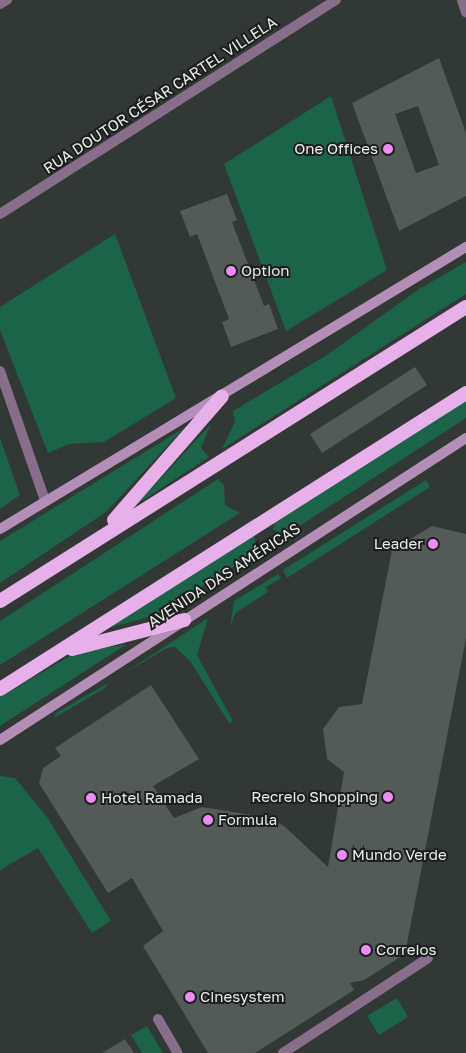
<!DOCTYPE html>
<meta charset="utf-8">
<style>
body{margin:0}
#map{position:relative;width:466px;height:1053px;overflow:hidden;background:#323835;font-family:"Golos Text",sans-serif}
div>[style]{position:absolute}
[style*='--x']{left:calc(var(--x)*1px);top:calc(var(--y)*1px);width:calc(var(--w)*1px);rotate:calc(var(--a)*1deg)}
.green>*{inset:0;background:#1b6449}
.building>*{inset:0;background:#545a57}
.pedestrian>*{height:10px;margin:-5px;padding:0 5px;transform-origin:5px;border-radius:5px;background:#876f89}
.minor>*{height:10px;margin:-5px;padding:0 5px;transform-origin:5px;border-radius:5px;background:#876f89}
.secondary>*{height:10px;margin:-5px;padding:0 5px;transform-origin:5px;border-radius:5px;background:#b58eb7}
.trunk>*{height:14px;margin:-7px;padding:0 7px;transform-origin:7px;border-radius:7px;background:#e8b0eb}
.dots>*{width:14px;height:14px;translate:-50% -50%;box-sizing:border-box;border:2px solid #1c1f1d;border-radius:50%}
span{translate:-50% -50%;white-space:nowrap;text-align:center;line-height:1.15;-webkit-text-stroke:4px #1c1f1d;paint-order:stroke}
.street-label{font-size:15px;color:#e9edeb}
.poi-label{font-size:15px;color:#e9edeb}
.right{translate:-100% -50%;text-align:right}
.left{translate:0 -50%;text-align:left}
</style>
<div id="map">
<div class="green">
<div style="clip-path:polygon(331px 96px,387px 270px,286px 331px,224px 164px)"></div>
<div style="clip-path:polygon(115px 234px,176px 398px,104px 442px,69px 444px,48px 453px,0 330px,0 307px)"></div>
<div style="clip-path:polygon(466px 262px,466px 294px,222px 449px,235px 422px,233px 411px,327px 355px,419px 289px)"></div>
<div style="clip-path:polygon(466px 397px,466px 418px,287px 534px,273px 530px,276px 518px)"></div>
<div style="clip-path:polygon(211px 424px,201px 448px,209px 457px,137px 504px)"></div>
<div style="clip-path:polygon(184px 428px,106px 512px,0 583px,0 541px)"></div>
<div style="clip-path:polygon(0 438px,20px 495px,0 509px)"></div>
<div style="clip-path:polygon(218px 479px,224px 485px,225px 505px,240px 513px,0 665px,0 621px)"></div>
<div style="clip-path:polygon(426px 480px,430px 487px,287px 578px,283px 570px)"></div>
<div style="clip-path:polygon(254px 533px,255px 541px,263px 548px,157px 615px,100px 630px)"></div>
<div style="clip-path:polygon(278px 574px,281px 578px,266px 587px,268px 592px,235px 613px,230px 628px,234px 601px)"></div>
<div style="clip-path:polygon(208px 618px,197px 655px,233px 721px,229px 723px,190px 661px,175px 647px,167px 648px,123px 674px)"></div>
<div style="clip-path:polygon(127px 644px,0 726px,0 697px,75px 653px)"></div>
<div style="clip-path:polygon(108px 683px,105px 688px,54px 718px,56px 713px)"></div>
<div style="clip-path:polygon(0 776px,15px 778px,47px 817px,111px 921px,92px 933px,38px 848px,0 870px)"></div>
<div style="clip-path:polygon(397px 998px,408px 1017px,379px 1035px,367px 1016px)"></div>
<div style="clip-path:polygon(147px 1026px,163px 1053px,142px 1053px,131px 1035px)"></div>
</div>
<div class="building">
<div style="clip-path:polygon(evenodd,439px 58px,466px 133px,466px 196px,399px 231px,352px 103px,439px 58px,418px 106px,439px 165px,416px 173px,395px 114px,418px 106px)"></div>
<div style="clip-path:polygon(227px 194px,237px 220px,232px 222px,264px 306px,269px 304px,278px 329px,231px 347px,222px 322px,229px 319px,197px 234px,190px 237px,180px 211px)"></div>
<div style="clip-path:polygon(415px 367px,427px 385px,322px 453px,310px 434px)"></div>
<div style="clip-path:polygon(432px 526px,466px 534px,466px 638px,405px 954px,364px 980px,350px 983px,354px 990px,255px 1053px,208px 1053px,143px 946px,163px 931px,132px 878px,108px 893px,39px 783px,43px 768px,61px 756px,55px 748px,151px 685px,199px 759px,153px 786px,174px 818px,202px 807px,269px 818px,284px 826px,328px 867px,344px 772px,327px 759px,323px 729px,339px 707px,362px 704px,392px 550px)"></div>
<div style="clip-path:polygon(125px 1039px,134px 1053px,102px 1053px)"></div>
</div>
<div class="pedestrian">
<div style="--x:158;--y:1019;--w:39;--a:60"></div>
<div style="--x:283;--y:1053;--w:173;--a:-33.2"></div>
</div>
<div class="minor">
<div style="--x:462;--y:0;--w:13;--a:72"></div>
<div style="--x:0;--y:4;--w:8;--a:-30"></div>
<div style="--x:0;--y:214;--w:398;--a:-32.5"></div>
<div style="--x:0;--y:371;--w:137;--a:70.8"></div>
</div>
<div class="secondary">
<div style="--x:0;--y:529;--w:545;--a:-31.18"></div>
<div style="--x:0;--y:740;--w:555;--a:-32.95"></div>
</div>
<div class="trunk">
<div style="--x:114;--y:520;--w:164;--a:-48.9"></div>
<div style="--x:0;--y:601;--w:551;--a:-32.25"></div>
<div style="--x:72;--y:649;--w:116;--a:-14.5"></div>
<div style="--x:0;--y:689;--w:552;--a:-32.42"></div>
</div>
<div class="dots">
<div style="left:388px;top:149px;background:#ef8bf7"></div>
<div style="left:231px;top:271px;background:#ef8bf7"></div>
<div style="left:433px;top:544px;background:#ef8bf7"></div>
<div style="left:388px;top:797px;background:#ef8bf7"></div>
<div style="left:91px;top:798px;background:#ef8bf7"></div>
<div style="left:208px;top:820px;background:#ef8bf7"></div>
<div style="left:342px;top:855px;background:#ef8bf7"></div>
<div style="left:366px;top:950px;background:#ef8bf7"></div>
<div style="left:190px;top:997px;background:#ef8bf7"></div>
</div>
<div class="street-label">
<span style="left:160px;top:95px;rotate:-33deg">RUA DOUTOR CÉSAR CARTEL VILLELA</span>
<span style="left:224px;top:575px;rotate:-33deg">AVENIDA DAS AMÉRICAS</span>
</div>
<div class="poi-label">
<span class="right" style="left:378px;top:149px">One Offices</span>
<span class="left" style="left:241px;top:271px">Option</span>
<span class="right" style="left:423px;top:544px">Leader</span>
<span class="right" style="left:378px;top:797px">Recreio Shopping</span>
<span class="left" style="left:101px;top:798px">Hotel Ramada</span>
<span class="left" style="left:218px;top:820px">Formula</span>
<span class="left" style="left:352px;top:855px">Mundo Verde</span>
<span class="left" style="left:376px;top:950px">Correios</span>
<span class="left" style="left:200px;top:997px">Cinesystem</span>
</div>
</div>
